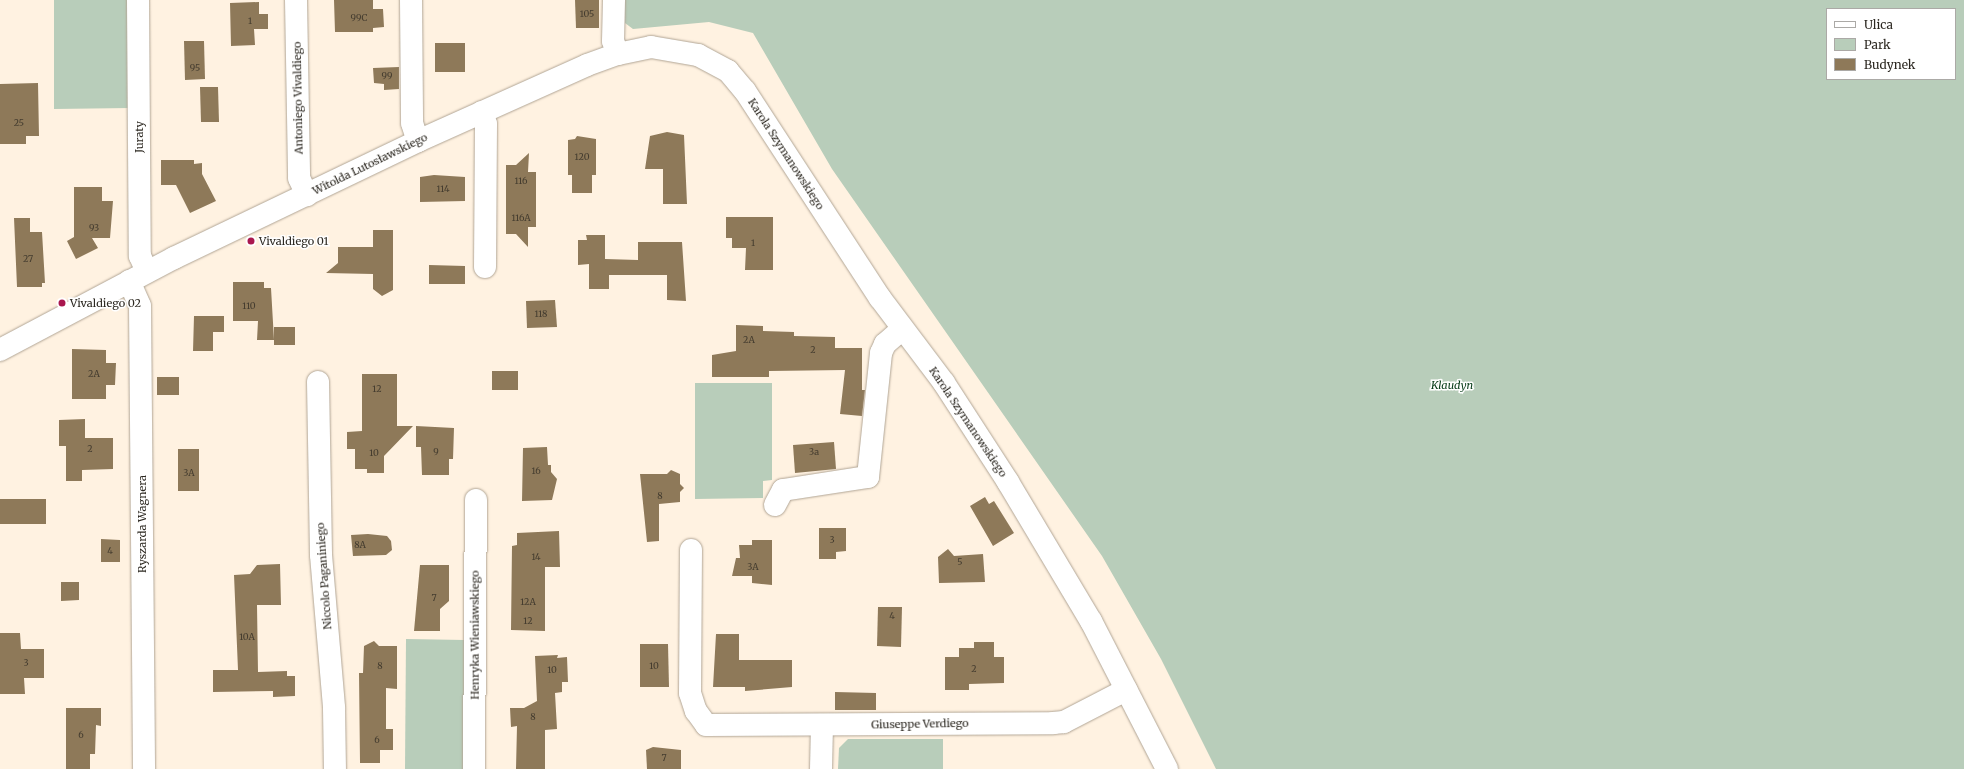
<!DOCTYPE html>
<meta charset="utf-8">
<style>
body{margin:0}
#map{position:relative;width:1964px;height:769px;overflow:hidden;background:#fff2e1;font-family:Merriweather,serif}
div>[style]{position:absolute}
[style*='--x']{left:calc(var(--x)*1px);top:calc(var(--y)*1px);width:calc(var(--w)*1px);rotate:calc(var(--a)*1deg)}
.green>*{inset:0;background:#b8cdba}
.building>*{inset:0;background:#8e7959}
.roads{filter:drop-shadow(0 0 1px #b1a595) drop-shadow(0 0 1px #b1a595)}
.minor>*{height:22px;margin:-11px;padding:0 11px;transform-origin:11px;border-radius:11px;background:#fff}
.dots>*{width:11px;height:11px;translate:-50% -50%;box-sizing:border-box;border:2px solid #fff;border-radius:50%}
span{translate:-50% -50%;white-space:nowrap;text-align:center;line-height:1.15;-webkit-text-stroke:3px #fff;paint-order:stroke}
.number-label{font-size:9px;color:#443c2f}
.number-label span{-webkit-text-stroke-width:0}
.street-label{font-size:11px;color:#2c2821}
.poi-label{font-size:11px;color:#2c2821}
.left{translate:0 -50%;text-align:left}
.park-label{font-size:11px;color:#033914;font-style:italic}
.legend{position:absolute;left:1826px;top:8px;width:130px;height:72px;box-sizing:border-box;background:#fff;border:1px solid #aba9a6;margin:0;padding:5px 7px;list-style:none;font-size:12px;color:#2c2821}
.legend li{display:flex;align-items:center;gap:8px;height:20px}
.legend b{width:20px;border:1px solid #aba9a6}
</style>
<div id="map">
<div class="green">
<div style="clip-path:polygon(54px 0,130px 0,130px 108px,54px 109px)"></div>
<div style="clip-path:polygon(evenodd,625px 0,1964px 0,1964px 769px,1216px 769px,1161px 659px,1102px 556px,832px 169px,753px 33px,709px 22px,633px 29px,625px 23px,625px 0,1827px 9px,1955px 9px,1955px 79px,1827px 79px,1827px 9px)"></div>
<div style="clip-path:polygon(695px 383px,772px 383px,772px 480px,763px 481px,763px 498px,695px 499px)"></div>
<div style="clip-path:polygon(406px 639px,465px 640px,464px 769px,405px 769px)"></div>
<div style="clip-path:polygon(848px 739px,943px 739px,943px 769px,838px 769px,839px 748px)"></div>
</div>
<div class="building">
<div style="clip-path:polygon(334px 0,373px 0,373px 9px,383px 9px,384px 27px,373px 28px,373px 32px,335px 32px)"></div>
<div style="clip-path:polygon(575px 0,599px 0,599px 28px,576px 28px)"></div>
<div style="clip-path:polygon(259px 2px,259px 14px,268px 14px,268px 29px,254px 29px,255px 45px,231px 46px,230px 3px)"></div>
<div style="clip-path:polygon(184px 41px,204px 41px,205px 79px,185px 80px)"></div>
<div style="clip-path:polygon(435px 43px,465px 43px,465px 72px,435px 72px)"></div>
<div style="clip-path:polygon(399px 67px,399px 89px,384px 90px,384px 84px,374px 83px,373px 68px)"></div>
<div style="clip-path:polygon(38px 83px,39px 136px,26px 136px,26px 144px,0 144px,0 84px)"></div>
<div style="clip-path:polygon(200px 87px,218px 87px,219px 122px,201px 122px)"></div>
<div style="clip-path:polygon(667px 132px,684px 135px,687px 204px,663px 204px,663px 169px,645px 169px,650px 136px)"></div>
<div style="clip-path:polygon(577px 136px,596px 139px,596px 175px,592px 175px,592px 193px,572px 193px,572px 175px,568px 175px,568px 140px,575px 139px)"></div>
<div style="clip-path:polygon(529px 153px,528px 172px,536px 172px,536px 227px,528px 227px,528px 247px,516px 234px,506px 234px,506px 165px,516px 165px)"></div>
<div style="clip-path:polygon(161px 160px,194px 160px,194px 164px,202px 163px,202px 174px,216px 201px,190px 213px,176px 185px,161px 185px)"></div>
<div style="clip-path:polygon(434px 175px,465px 177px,465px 201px,420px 202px,420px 177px)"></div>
<div style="clip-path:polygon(74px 187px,102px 187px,102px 201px,113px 201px,110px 238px,92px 238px,98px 248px,76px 259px,67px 241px,74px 237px)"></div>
<div style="clip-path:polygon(726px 217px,773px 217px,773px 270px,745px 270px,746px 248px,732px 248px,732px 238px,726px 238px)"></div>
<div style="clip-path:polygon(14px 218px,30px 218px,30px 232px,42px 232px,45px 283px,42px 283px,42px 287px,17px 287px)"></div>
<div style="clip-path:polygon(373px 230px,393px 230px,393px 290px,382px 296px,373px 289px,373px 274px,326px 273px,338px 263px,338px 247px,373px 247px)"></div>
<div style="clip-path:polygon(586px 235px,605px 235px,605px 259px,638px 260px,638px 242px,682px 242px,686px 301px,667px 300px,667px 275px,609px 275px,609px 289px,589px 289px,589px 264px,578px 265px,578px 240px,587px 240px)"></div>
<div style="clip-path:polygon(429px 265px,465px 266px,465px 284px,429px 284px)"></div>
<div style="clip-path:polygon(233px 282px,264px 282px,264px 288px,271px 288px,274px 340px,257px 340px,258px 321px,233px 321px)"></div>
<div style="clip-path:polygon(555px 300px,557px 327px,527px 328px,526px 301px)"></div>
<div style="clip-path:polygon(194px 316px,224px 316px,224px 332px,213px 332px,213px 351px,193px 351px)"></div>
<div style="clip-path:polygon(736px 325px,763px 326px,763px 331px,794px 332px,794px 336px,835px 337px,835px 348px,862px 348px,862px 390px,865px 390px,862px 416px,840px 414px,845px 370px,769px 371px,769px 377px,712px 377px,712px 355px,736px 351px)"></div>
<div style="clip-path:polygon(274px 327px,295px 327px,295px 345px,274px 345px)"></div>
<div style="clip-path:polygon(72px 349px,106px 350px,106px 363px,116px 363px,115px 385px,106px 385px,106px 399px,72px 399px)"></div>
<div style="clip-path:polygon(492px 371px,518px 371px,518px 390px,492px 390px)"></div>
<div style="clip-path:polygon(362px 374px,397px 374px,397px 426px,413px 426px,384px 456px,384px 473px,367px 473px,367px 469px,355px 469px,355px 449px,347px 449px,347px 432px,362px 431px)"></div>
<div style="clip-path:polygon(157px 377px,179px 377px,179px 395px,157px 395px)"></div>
<div style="clip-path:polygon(85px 419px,85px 438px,113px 438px,113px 469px,82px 470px,82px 481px,66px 481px,66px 446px,59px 446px,59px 420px)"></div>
<div style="clip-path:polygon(416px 426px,454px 428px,453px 459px,449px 459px,449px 475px,422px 475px,421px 447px,416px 447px)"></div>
<div style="clip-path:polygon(834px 442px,836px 469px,795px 473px,793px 445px)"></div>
<div style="clip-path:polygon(547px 447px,548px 465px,551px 465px,551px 472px,557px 479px,552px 500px,522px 501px,523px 448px)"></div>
<div style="clip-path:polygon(178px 449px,199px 449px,199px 491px,178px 491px)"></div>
<div style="clip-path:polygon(671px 470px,680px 474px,680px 484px,684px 488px,680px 492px,680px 502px,659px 504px,659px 541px,647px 542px,640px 474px,667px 474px)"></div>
<div style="clip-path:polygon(985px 497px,989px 504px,994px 501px,1014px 533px,993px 546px,970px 506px)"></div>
<div style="clip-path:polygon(0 499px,46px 499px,46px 524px,0 524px)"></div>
<div style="clip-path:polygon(819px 528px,846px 528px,846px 551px,836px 552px,836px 559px,819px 559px)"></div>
<div style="clip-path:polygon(559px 531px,560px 567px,545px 567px,545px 631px,511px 630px,512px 546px,517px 545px,517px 533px)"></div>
<div style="clip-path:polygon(368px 534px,387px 536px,391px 541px,392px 550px,386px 555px,353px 556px,351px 535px)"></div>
<div style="clip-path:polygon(101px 539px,120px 540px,120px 562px,101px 562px)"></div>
<div style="clip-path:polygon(752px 540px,772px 540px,772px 585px,752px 583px,752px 576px,732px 576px,736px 558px,740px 558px,739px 545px,752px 545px)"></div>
<div style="clip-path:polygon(948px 549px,954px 556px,983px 554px,985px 582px,939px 583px,938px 557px)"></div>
<div style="clip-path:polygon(280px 564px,281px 605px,257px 605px,258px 672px,287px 671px,287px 676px,295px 676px,295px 696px,273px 697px,273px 691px,213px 692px,213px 670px,238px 670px,234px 575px,250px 574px,257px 565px)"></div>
<div style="clip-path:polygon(420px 565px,449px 565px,449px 601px,440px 609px,440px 631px,414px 631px)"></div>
<div style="clip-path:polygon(61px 582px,79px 582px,79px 600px,61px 601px)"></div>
<div style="clip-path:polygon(878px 607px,902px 607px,901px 647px,877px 646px)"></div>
<div style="clip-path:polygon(0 633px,20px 633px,21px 649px,44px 649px,44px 678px,24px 678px,25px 694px,0 694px)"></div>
<div style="clip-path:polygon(716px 634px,739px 634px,739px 660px,792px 660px,792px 687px,745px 691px,745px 687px,713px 687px)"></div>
<div style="clip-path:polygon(374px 641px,379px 646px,397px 646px,397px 689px,386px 688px,386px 729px,393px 729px,393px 750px,380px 750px,380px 763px,360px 763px,359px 673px,363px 673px,364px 646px)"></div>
<div style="clip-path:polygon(974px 642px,994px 642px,994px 657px,1004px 657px,1004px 683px,969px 684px,969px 690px,945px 690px,945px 657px,959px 657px,959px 648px,974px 648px)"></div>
<div style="clip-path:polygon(640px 644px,668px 644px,669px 687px,640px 687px)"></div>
<div style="clip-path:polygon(558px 655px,557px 658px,567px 657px,568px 682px,562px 682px,562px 692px,555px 693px,557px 729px,545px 730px,545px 769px,516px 769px,517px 726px,511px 727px,510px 708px,524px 708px,537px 701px,535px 656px)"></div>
<div style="clip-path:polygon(835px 692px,876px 693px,876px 710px,835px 710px)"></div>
<div style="clip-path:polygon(66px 708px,101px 708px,101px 726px,96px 725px,95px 754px,90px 754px,90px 769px,66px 769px)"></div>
<div style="clip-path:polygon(653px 747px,681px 750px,681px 769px,647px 769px,646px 750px)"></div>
</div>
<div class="roads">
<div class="minor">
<div style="--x:138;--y:0;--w:256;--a:89.6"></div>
<div style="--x:140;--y:256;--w:17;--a:66"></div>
<div style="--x:296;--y:0;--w:178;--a:89"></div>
<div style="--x:299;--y:178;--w:19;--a:65"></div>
<div style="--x:411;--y:0;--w:123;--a:89.5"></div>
<div style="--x:412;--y:123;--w:19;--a:72"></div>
<div style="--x:614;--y:0;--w:41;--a:91.4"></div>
<div style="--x:613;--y:41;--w:14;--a:69"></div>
<div style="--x:482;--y:112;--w:13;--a:72"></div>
<div style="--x:486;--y:124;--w:143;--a:90.4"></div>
<div style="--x:129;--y:281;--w:27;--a:66"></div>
<div style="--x:140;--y:306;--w:463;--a:89.5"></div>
<div style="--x:0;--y:350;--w:197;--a:-27.9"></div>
<div style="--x:174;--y:258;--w:271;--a:-25.6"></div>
<div style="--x:418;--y:141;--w:185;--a:-24.2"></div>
<div style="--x:587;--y:65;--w:33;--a:-20"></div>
<div style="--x:618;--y:54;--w:34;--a:-12"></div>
<div style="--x:651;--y:47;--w:48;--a:9.7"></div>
<div style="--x:698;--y:55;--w:34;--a:28"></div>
<div style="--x:728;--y:71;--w:26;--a:50"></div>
<div style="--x:745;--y:91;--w:247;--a:56.9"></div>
<div style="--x:880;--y:298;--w:106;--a:53"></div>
<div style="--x:944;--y:383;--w:118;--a:57.1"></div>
<div style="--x:1008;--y:482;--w:162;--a:59.2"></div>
<div style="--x:1091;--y:621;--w:166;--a:62.8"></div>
<div style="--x:318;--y:382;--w:173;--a:89"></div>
<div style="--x:321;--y:555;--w:154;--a:85.1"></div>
<div style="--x:334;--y:708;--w:61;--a:89.1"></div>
<div style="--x:775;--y:505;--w:17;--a:-62"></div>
<div style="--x:783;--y:490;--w:86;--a:-8.7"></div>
<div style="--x:868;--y:477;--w:125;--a:-84"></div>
<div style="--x:881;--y:353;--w:10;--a:-66"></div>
<div style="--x:885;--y:344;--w:23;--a:-41"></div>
<div style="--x:691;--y:550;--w:143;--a:90.4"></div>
<div style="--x:690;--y:693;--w:19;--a:72"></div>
<div style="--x:696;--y:711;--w:17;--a:54"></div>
<div style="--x:706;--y:725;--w:347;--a:-0.3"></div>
<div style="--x:1053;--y:723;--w:11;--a:-5"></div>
<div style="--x:1064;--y:722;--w:70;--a:-27.3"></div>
<div style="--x:474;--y:769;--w:269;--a:-89.6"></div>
<div style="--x:821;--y:769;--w:44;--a:-88.7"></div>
</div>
</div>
<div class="dots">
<div style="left:251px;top:241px;background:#a9174e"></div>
<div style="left:62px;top:303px;background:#a9174e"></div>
</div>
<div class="number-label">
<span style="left:587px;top:14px">105</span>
<span style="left:359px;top:18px">99C</span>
<span style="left:250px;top:21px">1</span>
<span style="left:195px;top:68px">95</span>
<span style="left:387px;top:76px">99</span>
<span style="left:19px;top:123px">25</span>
<span style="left:582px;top:157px">120</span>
<span style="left:521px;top:181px">116</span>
<span style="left:443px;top:189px">114</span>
<span style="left:521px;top:218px">116A</span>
<span style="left:94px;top:228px">93</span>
<span style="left:753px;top:243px">1</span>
<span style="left:28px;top:259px">27</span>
<span style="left:249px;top:306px">110</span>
<span style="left:541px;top:314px">118</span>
<span style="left:749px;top:340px">2A</span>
<span style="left:813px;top:350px">2</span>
<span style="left:94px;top:374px">2A</span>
<span style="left:377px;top:389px">12</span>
<span style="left:90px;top:449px">2</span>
<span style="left:436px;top:452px">9</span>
<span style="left:814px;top:452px">3a</span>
<span style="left:374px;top:453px">10</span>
<span style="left:536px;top:471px">16</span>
<span style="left:189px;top:473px">3A</span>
<span style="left:660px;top:496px">8</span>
<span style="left:832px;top:540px">3</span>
<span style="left:360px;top:545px">8A</span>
<span style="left:110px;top:551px">4</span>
<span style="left:536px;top:557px">14</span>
<span style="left:960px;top:562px">5</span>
<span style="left:753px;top:567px">3A</span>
<span style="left:434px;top:598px">7</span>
<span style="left:528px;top:602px">12A</span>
<span style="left:892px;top:616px">4</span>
<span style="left:528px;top:621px">12</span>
<span style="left:247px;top:637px">10A</span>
<span style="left:26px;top:663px">3</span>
<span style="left:380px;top:666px">8</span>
<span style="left:654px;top:666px">10</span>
<span style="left:974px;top:669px">2</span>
<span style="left:552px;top:670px">10</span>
<span style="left:533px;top:717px">8</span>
<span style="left:81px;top:735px">6</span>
<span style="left:377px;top:740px">6</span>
<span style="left:664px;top:758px">7</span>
</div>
<div class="street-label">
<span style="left:298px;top:98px;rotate:-91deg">Antoniego Vivaldiego</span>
<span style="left:139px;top:137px;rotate:-90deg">Juraty</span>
<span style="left:786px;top:154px;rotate:57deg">Karola Szymanowskiego</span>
<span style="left:370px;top:164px;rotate:-26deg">Witolda Lutosławskiego</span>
<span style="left:968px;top:422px;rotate:56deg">Karola Szymanowskiego</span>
<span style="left:142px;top:524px;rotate:-90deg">Ryszarda Wagnera</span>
<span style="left:324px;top:576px;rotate:-94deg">Niccolo Paganiniego</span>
<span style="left:475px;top:635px;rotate:-90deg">Henryka Wieniawskiego</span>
<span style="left:920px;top:724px;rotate:-1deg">Giuseppe Verdiego</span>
</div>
<div class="poi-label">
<span class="left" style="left:259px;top:241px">Vivaldiego 01</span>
<span class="left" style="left:70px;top:303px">Vivaldiego 02</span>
</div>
<div class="park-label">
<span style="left:1452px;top:385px">Klaudyn</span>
</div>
<ul class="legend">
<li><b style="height:5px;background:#fff"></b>Ulica</li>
<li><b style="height:11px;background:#b8cdba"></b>Park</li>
<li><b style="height:11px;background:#8e7959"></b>Budynek</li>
</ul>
</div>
